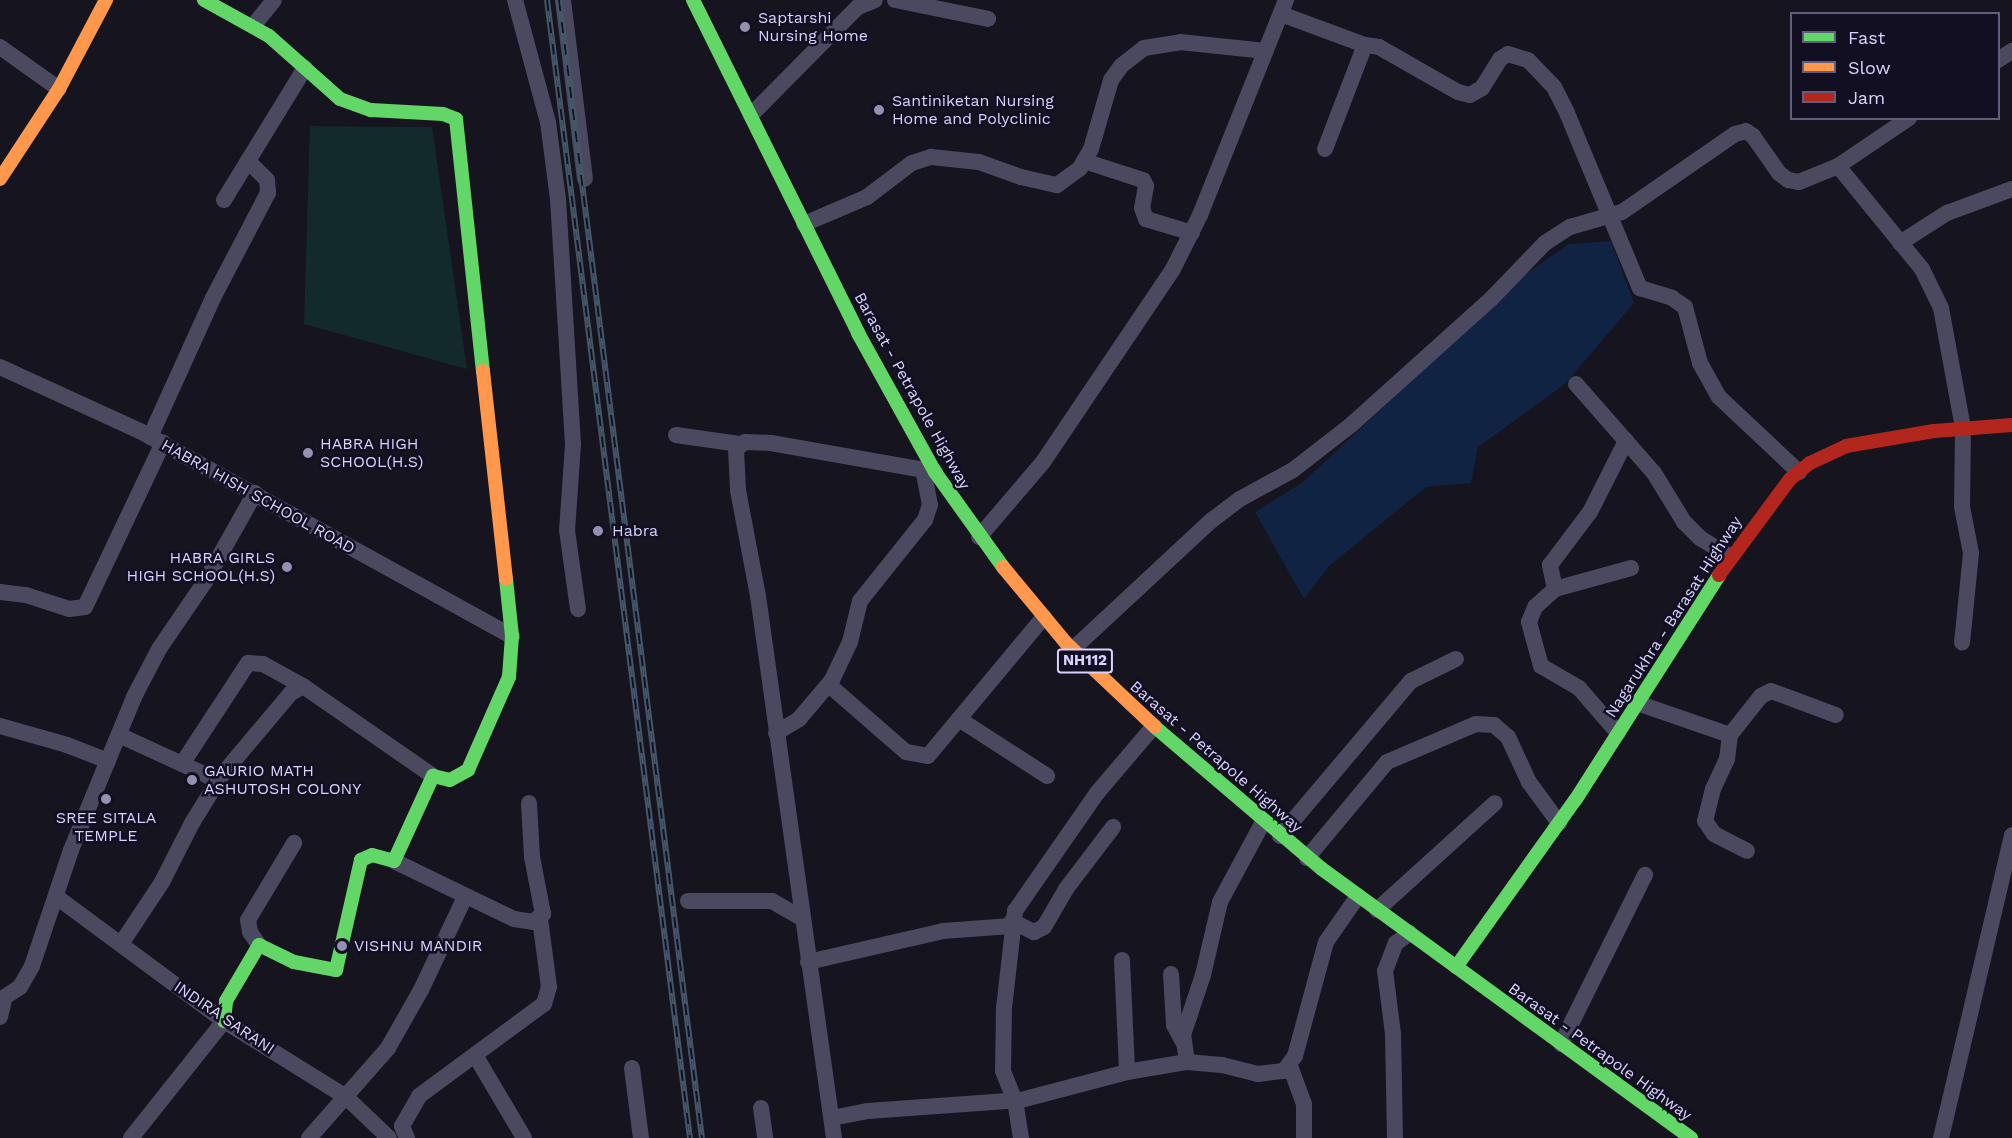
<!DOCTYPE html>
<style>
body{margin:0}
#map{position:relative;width:2012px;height:1138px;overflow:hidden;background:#16141e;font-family:"Work Sans",sans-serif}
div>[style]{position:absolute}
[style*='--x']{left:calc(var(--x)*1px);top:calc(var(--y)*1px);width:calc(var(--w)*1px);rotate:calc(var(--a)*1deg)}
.green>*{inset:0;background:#132a2b}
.water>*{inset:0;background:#102343}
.street>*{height:16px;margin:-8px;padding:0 8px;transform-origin:8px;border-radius:8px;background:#4a495f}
.fast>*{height:14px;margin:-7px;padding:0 7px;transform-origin:7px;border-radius:7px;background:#63d668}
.slow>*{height:14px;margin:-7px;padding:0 7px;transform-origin:7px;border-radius:7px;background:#ff974d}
.jam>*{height:14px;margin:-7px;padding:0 7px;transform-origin:7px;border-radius:7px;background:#b3261e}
.rail>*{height:6px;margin-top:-3px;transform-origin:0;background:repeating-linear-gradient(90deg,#120f23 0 11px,#435768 0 22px);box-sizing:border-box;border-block:2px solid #435768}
.dots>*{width:16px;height:16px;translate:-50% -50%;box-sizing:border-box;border:3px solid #120f23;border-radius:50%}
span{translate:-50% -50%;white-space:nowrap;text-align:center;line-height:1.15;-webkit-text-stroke:5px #120f23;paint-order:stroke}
.shield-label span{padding:2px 4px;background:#120f23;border:2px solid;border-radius:4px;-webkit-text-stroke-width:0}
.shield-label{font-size:15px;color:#d8d2fe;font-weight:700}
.poi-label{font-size:16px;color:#d8d2fe}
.left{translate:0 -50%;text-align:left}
.right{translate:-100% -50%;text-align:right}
.street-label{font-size:16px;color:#d8d2fe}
.legend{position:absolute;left:1790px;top:12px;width:210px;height:108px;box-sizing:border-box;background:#120f23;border:2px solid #615d7b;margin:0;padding:8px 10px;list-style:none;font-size:18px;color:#d8d2fe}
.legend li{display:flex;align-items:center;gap:12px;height:30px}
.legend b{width:30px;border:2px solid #615d7b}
</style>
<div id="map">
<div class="green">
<div style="clip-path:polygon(310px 126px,432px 127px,467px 369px,304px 324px)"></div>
</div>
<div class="water">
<div style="clip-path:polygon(1611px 241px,1634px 303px,1565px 384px,1478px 447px,1471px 483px,1426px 487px,1329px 566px,1304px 599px,1255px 512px,1303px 482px,1528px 272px,1569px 244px)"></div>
</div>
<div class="street">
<div style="--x:515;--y:0;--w:126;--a:74.9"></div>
<div style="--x:548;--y:122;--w:78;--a:82.6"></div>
<div style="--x:558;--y:199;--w:246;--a:86.5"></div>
<div style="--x:573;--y:445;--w:85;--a:94"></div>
<div style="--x:567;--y:530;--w:80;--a:82.1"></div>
<div style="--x:563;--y:0;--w:180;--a:83"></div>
<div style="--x:895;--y:0;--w:95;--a:11.5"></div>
<div style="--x:1281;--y:14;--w:90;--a:20.3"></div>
<div style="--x:253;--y:26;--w:33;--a:-51"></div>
<div style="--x:0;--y:47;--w:72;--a:35.4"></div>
<div style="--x:1998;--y:60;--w:17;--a:-33"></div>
<div style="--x:751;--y:115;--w:152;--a:-45.3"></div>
<div style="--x:858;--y:7;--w:18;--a:-22"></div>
<div style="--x:1325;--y:149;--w:111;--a:-69"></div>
<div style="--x:1365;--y:45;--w:14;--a:8"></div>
<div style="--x:1379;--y:47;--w:91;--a:29.7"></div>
<div style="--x:1458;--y:92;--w:12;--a:14"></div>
<div style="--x:1470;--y:95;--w:14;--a:-30"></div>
<div style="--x:1482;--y:88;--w:34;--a:-58"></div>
<div style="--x:1500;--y:59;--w:9;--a:-32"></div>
<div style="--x:1508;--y:54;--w:21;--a:17"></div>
<div style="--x:1528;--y:60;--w:37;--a:46"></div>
<div style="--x:1554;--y:87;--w:29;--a:63"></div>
<div style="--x:1567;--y:113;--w:190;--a:67.4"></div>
<div style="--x:1640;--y:288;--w:34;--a:17"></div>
<div style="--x:1672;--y:298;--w:16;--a:35"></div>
<div style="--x:1685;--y:307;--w:58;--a:75"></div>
<div style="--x:1700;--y:363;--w:39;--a:61"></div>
<div style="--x:1719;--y:397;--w:110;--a:43.2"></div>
<div style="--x:1084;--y:161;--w:62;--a:17.9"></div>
<div style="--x:1143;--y:180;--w:7;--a:63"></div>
<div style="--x:1146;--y:186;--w:22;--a:100"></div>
<div style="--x:1142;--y:208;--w:12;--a:70"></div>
<div style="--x:1146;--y:219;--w:48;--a:16.9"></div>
<div style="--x:1838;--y:166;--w:133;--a:50.8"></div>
<div style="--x:1922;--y:269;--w:43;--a:64"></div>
<div style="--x:1941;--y:308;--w:122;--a:79.6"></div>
<div style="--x:1963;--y:428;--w:79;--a:90.7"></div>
<div style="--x:1962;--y:507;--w:47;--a:78.9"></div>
<div style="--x:1971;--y:553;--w:90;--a:95.7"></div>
<div style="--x:224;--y:200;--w:155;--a:-58.5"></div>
<div style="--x:804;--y:224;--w:69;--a:-23.2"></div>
<div style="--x:867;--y:197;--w:56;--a:-37.1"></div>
<div style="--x:912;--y:163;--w:20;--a:-18"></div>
<div style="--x:931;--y:157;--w:48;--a:5.9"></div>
<div style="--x:979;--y:162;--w:45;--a:19.7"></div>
<div style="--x:1021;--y:177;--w:37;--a:13"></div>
<div style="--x:1057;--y:185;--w:29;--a:-36"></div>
<div style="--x:1080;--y:168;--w:22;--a:-60"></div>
<div style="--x:1091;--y:149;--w:72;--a:-73.8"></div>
<div style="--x:1111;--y:80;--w:17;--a:-54"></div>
<div style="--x:1121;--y:66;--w:29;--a:-38"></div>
<div style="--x:1144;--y:48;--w:36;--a:-9"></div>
<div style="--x:1180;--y:42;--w:86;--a:6"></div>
<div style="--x:1900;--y:243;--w:56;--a:-32.6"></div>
<div style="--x:1947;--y:213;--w:69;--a:-20.3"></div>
<div style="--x:0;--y:367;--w:154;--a:24.6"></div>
<div style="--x:140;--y:431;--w:425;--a:28.9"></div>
<div style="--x:1576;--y:384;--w:118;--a:48.8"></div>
<div style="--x:1654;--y:473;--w:57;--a:58.5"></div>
<div style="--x:1684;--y:522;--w:23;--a:45"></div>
<div style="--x:1700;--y:538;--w:36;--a:32"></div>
<div style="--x:676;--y:435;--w:64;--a:8.1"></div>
<div style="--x:150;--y:437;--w:153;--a:-65.6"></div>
<div style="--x:213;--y:298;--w:119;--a:-62.4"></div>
<div style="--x:268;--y:193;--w:13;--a:-94"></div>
<div style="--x:267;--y:180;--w:27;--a:-135"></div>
<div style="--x:979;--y:537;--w:99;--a:-49.5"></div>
<div style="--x:1043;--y:462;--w:233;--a:-56"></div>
<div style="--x:1173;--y:269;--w:60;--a:-63.4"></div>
<div style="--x:1200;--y:215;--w:232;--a:-68.2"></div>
<div style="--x:1555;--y:589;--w:79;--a:-15.4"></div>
<div style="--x:0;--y:592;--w:26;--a:7"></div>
<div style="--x:26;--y:595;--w:45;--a:18"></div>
<div style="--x:69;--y:609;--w:16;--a:-7"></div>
<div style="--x:85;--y:607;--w:182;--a:-64.6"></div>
<div style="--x:1073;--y:649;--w:190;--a:-42.9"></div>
<div style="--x:1212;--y:520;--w:35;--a:-37"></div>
<div style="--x:1240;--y:499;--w:60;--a:-28.7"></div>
<div style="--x:1293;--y:470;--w:73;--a:-37.8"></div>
<div style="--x:1351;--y:425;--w:190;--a:-42"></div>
<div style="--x:1492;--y:298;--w:76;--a:-46.1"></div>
<div style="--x:1545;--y:243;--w:30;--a:-33"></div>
<div style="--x:1570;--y:227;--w:54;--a:-16.1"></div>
<div style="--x:1622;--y:212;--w:137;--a:-34.6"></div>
<div style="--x:1735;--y:134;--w:11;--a:-15"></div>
<div style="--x:1746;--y:131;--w:9;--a:36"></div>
<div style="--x:1753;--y:136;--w:45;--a:54.9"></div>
<div style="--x:1779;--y:173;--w:11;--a:38"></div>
<div style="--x:1788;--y:180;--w:11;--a:10"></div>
<div style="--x:1799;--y:182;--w:42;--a:-22.3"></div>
<div style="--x:1838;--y:166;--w:86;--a:-34.1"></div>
<div style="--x:829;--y:685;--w:102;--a:41"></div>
<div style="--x:906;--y:752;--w:22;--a:10"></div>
<div style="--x:928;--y:756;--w:181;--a:-50.2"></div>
<div style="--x:1637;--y:703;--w:98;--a:19"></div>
<div style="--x:1730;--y:735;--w:50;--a:-51.5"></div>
<div style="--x:1761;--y:696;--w:11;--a:-27"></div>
<div style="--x:1771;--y:691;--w:69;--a:20.3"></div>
<div style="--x:959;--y:719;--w:105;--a:32.9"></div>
<div style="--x:0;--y:726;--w:70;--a:15.8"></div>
<div style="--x:67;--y:745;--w:44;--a:21.3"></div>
<div style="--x:776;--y:733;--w:27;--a:-31"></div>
<div style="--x:799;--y:719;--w:51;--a:-49.8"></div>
<div style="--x:832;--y:680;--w:42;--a:-64.7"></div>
<div style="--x:850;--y:642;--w:42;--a:-76.3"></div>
<div style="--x:860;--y:601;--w:104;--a:-51.3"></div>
<div style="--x:925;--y:520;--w:16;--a:-72"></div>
<div style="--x:930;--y:505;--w:36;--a:-101"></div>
<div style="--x:1618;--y:733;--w:60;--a:-130.9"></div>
<div style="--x:1579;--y:688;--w:44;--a:-149.9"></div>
<div style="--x:1541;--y:666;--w:46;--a:-105.3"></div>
<div style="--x:1529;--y:622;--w:16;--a:-68"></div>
<div style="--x:1535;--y:607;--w:27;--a:-42"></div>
<div style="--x:1555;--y:589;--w:25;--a:-102"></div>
<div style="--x:1550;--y:565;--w:66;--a:-53"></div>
<div style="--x:1590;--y:512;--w:80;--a:-63.1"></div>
<div style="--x:119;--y:735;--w:98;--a:24.7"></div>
<div style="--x:208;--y:776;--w:13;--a:0"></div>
<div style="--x:221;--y:776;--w:109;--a:-49.9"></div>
<div style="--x:291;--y:693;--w:14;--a:-30"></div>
<div style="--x:303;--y:686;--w:158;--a:34.7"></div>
<div style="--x:1730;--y:735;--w:24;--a:97"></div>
<div style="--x:1727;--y:759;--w:33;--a:115"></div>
<div style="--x:1713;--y:789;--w:33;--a:104"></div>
<div style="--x:1705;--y:821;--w:16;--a:55"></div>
<div style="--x:1714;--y:834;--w:37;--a:27"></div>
<div style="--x:182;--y:764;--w:121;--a:-56.8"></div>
<div style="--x:248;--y:663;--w:15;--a:4"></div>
<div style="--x:263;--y:664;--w:46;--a:28.8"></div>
<div style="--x:1280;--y:836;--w:203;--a:-49.8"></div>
<div style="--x:1411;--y:681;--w:50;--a:-26.1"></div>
<div style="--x:1307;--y:858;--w:125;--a:-50.2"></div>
<div style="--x:1387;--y:762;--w:97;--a:-23.1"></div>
<div style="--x:1476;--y:724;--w:18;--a:3"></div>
<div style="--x:1494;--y:725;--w:18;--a:41"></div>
<div style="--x:1508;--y:737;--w:50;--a:65"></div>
<div style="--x:1529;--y:782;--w:51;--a:53.8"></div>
<div style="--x:394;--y:861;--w:133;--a:25.8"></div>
<div style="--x:514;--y:919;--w:19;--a:9"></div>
<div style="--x:533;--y:922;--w:13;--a:-39"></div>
<div style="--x:543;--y:914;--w:58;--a:-100.9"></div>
<div style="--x:532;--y:857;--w:54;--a:-93.2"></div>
<div style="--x:58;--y:898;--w:207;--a:36.5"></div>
<div style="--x:224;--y:1021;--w:144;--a:31.9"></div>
<div style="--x:346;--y:1097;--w:59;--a:43.6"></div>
<div style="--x:688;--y:901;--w:84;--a:0"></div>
<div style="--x:772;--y:901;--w:34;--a:30"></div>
<div style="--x:1377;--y:910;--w:159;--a:-42.2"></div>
<div style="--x:1012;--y:921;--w:25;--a:27"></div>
<div style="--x:1034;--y:932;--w:11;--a:-27"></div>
<div style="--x:1044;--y:927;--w:44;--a:-59.9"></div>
<div style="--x:1066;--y:889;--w:78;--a:-52.8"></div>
<div style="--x:121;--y:944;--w:74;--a:-56.5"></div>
<div style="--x:162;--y:882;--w:66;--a:-63"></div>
<div style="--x:192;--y:823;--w:55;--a:-58.3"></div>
<div style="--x:259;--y:945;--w:16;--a:-125"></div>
<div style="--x:250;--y:932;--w:12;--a:-99"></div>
<div style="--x:248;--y:920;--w:90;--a:-59.1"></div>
<div style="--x:1122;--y:960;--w:112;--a:87.4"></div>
<div style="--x:808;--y:962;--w:139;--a:-12.9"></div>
<div style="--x:943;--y:931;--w:68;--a:-4.2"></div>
<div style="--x:1171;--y:974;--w:51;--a:86.6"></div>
<div style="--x:1174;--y:1025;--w:19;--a:62"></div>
<div style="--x:0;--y:1000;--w:24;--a:-33"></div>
<div style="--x:20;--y:987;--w:24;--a:-60"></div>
<div style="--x:32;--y:966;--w:122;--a:-71.4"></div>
<div style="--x:71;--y:850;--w:165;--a:-67.6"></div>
<div style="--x:134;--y:697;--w:54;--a:-62.5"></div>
<div style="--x:159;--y:649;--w:83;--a:-55.7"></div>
<div style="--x:206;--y:580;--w:100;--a:-60.6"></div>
<div style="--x:0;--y:1017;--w:18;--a:-77"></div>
<div style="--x:1561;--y:1044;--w:189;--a:-63.6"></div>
<div style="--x:475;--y:1055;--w:96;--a:59.4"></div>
<div style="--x:1187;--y:1062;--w:27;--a:-98"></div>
<div style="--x:1183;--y:1035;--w:63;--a:-71.6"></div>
<div style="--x:1203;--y:975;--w:75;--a:-76.9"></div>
<div style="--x:1220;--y:902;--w:91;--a:-61.7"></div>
<div style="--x:1290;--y:1066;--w:40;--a:69.8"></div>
<div style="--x:1304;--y:1104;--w:34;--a:90"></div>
<div style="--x:632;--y:1068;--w:71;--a:82.7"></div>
<div style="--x:761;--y:1108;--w:30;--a:82"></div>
<div style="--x:832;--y:1118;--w:37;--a:-11"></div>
<div style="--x:868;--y:1111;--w:153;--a:-4.1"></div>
<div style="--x:1021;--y:1100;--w:110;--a:-14.8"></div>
<div style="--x:1127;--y:1072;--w:61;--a:-9.5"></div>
<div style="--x:1187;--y:1062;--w:35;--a:5"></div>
<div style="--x:1222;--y:1065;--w:37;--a:14"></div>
<div style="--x:1258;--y:1074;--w:26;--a:-7"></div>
<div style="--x:1284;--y:1071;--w:19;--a:-54"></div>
<div style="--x:1295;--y:1056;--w:118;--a:-74.8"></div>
<div style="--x:1326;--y:942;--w:56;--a:-55.2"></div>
<div style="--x:131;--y:1138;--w:149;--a:-51.5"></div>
<div style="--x:309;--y:1138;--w:120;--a:-48.7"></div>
<div style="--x:388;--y:1048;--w:67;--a:-60.4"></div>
<div style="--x:421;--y:990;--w:103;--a:-64.7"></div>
<div style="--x:407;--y:1138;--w:13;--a:-113"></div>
<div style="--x:402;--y:1126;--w:34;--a:-60"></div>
<div style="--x:419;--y:1096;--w:155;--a:-36.4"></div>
<div style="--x:544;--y:1004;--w:18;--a:-74"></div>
<div style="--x:549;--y:987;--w:69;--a:-97.5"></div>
<div style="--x:834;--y:1138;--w:547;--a:-97.98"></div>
<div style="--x:758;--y:596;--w:108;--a:-100.7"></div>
<div style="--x:738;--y:490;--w:41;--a:-92.8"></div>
<div style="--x:736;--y:449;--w:11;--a:-38"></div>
<div style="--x:745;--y:442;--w:26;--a:2"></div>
<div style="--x:771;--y:443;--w:167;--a:10"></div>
<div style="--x:1021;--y:1138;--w:37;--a:-99"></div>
<div style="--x:1015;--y:1101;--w:32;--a:-112"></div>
<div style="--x:1003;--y:1071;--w:63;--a:-89.1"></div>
<div style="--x:1004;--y:1008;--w:98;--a:-83.5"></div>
<div style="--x:1015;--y:911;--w:144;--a:-55.2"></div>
<div style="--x:1097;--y:793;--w:88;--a:-49.6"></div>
<div style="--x:1395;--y:1138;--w:104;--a:-91.1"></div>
<div style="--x:1393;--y:1034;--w:64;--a:-97.2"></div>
<div style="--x:1385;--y:971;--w:30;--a:-69"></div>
<div style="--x:1396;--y:943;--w:17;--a:-36"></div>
<div style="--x:1941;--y:1138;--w:311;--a:-76.8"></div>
</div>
<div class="fast">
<div style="--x:204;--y:0;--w:74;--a:29"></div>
<div style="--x:269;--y:36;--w:95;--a:41.6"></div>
<div style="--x:340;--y:99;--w:33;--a:20"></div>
<div style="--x:371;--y:110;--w:72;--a:3.2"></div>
<div style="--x:443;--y:114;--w:14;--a:21"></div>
<div style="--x:456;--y:119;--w:253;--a:83.9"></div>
<div style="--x:693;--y:0;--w:372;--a:63.6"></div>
<div style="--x:858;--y:333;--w:159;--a:61"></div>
<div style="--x:935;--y:472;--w:117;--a:54.4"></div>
<div style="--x:1155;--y:727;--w:219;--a:40.4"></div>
<div style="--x:1322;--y:869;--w:457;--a:36.1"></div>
<div style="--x:1456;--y:967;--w:206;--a:-54.5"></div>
<div style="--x:1576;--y:799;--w:266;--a:-57.4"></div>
<div style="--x:224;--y:1021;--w:20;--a:-84"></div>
<div style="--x:226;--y:1001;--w:65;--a:-59.5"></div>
<div style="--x:259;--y:945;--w:39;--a:26"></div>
<div style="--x:294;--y:962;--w:43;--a:10.8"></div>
<div style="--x:336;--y:970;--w:113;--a:-77.2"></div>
<div style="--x:361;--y:860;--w:12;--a:-24"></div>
<div style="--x:372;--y:855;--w:23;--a:15"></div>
<div style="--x:394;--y:861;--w:94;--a:-65.4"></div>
<div style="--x:433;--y:776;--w:17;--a:13"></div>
<div style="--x:450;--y:780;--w:21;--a:-29"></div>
<div style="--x:468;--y:770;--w:102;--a:-66.2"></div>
<div style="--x:509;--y:677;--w:41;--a:-85.8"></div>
<div style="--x:512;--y:636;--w:57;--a:-96"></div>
</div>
<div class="slow">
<div style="--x:0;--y:179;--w:108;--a:-56.8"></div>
<div style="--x:59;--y:89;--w:101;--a:-62.2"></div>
<div style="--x:483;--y:371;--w:209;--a:83.7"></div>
<div style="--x:1003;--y:567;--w:99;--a:50.3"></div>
<div style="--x:1066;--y:643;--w:122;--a:43.3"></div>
</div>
<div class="jam">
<div style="--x:1719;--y:575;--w:119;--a:-53.5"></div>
<div style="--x:1790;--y:479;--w:26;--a:-39"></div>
<div style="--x:1810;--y:463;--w:40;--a:-25"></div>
<div style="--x:1846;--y:446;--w:89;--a:-9.7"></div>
<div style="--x:1934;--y:431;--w:78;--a:-4.4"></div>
</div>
<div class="rail">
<div style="--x:547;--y:0;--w:1147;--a:82.84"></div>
<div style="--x:559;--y:0;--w:1147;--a:82.84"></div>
</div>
<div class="dots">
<div style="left:745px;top:27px;background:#9490b0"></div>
<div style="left:879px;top:110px;background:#9490b0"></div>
<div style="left:308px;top:453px;background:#9490b0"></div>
<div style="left:598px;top:531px;background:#9490b0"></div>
<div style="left:287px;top:567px;background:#9490b0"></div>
<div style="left:192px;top:780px;background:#9490b0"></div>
<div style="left:106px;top:799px;background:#9490b0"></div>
<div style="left:342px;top:946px;background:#9490b0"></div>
</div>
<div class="shield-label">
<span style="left:1085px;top:661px">NH112</span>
</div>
<div class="poi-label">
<span class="left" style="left:758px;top:27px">Saptarshi<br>Nursing Home</span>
<span class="left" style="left:892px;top:110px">Santiniketan Nursing<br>Home and Polyclinic</span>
<span class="left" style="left:320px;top:453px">HABRA HIGH<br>SCHOOL(H.S)</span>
<span class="left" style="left:612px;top:531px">Habra</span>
<span class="right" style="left:275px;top:567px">HABRA GIRLS<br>HIGH SCHOOL(H.S)</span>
<span class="left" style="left:204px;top:780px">GAURIO MATH<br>ASHUTOSH COLONY</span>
<span style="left:106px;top:827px">SREE SITALA<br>TEMPLE</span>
<span class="left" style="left:354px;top:946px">VISHNU MANDIR</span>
</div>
<div class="street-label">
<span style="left:912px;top:391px;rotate:61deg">Barasat - Petrapole Highway</span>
<span style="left:258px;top:497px;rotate:29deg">HABRA HISH SCHOOL ROAD</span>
<span style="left:1674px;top:617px;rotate:-57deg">Nagarukhra - Barasat Highway</span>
<span style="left:1216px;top:757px;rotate:41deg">Barasat - Petrapole Highway</span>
<span style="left:224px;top:1018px;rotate:34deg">INDIRA SARANI</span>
<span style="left:1600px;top:1052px;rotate:36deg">Barasat - Petrapole Highway</span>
</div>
<ul class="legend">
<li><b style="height:8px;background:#63d668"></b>Fast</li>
<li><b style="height:8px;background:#ff974d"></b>Slow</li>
<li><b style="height:8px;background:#b3261e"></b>Jam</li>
</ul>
</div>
